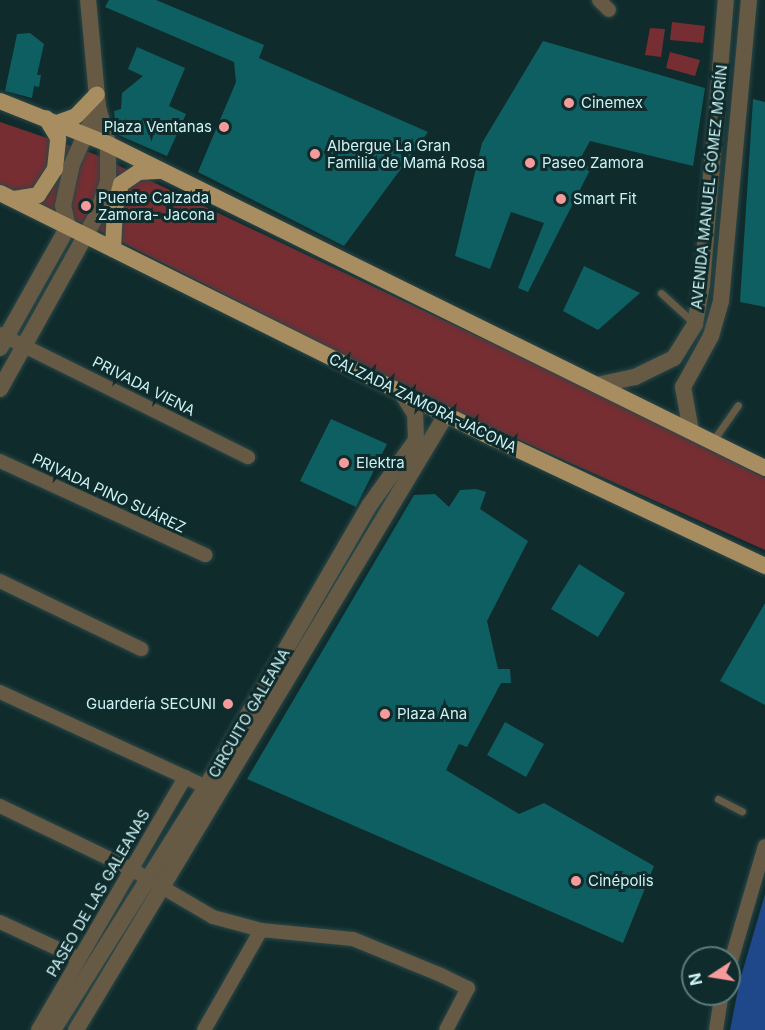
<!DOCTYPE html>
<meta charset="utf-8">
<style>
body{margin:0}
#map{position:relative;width:765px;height:1030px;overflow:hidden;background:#102b2c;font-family:Inter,sans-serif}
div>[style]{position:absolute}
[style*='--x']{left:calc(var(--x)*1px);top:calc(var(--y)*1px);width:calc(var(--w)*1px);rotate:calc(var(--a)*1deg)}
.green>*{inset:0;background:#762e32}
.water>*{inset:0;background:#1e4889}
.building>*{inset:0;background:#0e5f62}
.roads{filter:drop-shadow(0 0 2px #2a4748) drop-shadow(0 0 2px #2a4748)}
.service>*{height:7px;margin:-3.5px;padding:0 3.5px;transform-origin:3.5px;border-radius:3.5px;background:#675a45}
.minor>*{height:14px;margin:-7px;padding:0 7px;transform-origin:7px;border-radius:7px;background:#675a45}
.tertiary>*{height:16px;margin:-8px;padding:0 8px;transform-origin:8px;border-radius:8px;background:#675a45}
.primary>*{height:16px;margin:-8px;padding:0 8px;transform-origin:8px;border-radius:8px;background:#a88d60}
.dots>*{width:16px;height:16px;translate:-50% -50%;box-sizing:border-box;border:3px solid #102b2c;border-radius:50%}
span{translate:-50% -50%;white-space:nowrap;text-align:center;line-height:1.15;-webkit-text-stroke:6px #102b2c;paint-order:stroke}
.poi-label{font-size:15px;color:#cbf2f4}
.left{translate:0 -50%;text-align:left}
.right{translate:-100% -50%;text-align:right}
.street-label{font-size:15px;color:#cbf2f4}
.north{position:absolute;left:681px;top:946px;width:60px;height:60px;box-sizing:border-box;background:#102b2c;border:2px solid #5b7b7c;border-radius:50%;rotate:258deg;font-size:16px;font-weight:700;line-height:24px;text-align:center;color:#cbf2f4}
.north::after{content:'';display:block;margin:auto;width:21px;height:27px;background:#f59b9c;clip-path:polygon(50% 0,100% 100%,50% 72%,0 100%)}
</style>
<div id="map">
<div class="green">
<div style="clip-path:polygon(672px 22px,705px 26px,703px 43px,670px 40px)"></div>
<div style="clip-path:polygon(650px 28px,665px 29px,661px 57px,645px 55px)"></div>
<div style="clip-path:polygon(670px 52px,700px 60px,695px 76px,666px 68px)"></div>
<div style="clip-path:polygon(0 122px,94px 154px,591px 390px,765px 478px,765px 550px,439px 404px,100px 231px,0 188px)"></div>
</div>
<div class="water">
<div style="clip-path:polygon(765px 894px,765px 1030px,730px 1030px,740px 980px)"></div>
</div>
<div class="building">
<div style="clip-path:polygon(109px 0,156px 0,264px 45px,259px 58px,428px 132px,344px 246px,198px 172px,236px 82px,234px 62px,105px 7px)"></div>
<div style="clip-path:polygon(30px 33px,44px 44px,37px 75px,41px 75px,39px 87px,34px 86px,32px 98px,5px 91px,17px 34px)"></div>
<div style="clip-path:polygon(543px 41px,705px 88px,693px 166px,590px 141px,579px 161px,591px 168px,528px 292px,518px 288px,544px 223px,511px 212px,490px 269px,455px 256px,482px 143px)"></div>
<div style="clip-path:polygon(137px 47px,185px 68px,169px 106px,186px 114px,167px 156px,116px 134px,114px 111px,121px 109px,122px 93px,143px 76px,128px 69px)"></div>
<div style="clip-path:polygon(753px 99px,765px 102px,765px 307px,740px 302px)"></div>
<div style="clip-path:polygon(584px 266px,640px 293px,598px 330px,563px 311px)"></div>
<div style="clip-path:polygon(331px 419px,387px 444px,356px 507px,300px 481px)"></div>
<div style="clip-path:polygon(476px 489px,486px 492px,480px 509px,528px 541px,487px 621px,498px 669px,510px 669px,511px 683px,501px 683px,467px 747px,459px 744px,446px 770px,519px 814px,544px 803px,654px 866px,623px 943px,247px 779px,414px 495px,435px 494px,449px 507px,460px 490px)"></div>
<div style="clip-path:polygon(579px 564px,625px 593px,598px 637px,551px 609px)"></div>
<div style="clip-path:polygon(765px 603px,765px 705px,720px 681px)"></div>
<div style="clip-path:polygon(505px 722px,544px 744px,526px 777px,487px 755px)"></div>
</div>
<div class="roads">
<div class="service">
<div style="--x:661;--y:293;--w:46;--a:42.4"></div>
<div style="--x:712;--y:442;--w:45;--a:-54.9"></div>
<div style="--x:718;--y:799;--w:27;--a:27"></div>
</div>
<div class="minor">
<div style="--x:599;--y:0;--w:14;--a:45"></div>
<div style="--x:0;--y:334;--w:277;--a:26.4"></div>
<div style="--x:0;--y:461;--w:226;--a:24.6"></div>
<div style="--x:0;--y:581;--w:157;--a:25.7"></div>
<div style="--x:0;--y:692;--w:234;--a:24.7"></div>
<div style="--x:0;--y:806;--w:145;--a:25.7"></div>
<div style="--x:131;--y:869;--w:95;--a:30.3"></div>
<div style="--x:213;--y:917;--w:50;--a:15.2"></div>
<div style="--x:261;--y:930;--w:92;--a:5.6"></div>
<div style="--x:353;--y:939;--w:97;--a:22.3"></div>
<div style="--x:443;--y:976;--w:28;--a:26"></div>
<div style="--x:468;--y:988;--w:47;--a:117.6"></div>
<div style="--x:0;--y:922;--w:86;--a:24.8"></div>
<div style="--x:729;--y:968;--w:127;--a:-73.6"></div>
<div style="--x:38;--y:1030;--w:293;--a:-59.8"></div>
<div style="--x:204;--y:1030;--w:115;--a:-60.3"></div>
<div style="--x:716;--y:1030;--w:36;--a:-81"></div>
</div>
<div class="tertiary">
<div style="--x:0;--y:348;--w:139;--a:-60.7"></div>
<div style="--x:68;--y:227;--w:22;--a:-103"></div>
<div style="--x:63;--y:206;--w:43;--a:-77.9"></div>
<div style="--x:72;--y:164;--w:63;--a:-65.5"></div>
<div style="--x:597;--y:385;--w:39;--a:-12"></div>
<div style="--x:635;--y:377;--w:43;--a:-26"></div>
<div style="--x:674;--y:358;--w:40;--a:-58"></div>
<div style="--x:695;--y:324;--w:41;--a:-80.1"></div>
<div style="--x:702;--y:284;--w:285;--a:-85.2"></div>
<div style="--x:0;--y:389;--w:199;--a:-60.9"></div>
<div style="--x:97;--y:215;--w:35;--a:-72"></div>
<div style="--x:108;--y:182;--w:38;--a:-90"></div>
<div style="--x:108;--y:144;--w:38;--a:-105"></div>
<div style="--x:98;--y:107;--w:107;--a:-95.3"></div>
<div style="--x:691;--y:431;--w:45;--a:-100.3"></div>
<div style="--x:683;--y:387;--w:58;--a:-61.2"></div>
<div style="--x:711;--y:336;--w:36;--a:-74"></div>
<div style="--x:721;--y:301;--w:302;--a:-84.7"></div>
<div style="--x:53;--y:1030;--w:287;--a:-57.8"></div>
<div style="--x:206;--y:787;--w:325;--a:-59.9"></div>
<div style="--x:369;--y:506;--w:81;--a:-54.5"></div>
<div style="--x:416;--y:440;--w:26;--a:-92"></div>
<div style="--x:415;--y:414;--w:26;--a:-122"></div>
<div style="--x:76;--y:1030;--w:718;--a:-58.97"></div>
</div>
<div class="primary">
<div style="--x:0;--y:101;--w:116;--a:21.7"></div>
<div style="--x:108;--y:144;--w:733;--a:26.25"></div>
<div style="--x:57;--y:123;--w:20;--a:-20"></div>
<div style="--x:76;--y:116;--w:30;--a:-46"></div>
<div style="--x:0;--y:193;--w:551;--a:26.43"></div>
<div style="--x:493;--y:438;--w:301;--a:25.2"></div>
<div style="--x:14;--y:199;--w:24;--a:-9"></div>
<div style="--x:38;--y:195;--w:31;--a:-57"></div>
<div style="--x:55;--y:169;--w:31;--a:-84"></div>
<div style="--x:58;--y:138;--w:23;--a:-121"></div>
<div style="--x:113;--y:249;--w:41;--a:-87.2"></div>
<div style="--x:115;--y:208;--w:25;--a:-76"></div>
<div style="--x:121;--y:184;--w:22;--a:-34"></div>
<div style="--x:139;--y:172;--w:22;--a:-3"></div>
</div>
</div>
<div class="dots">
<div style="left:569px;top:103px;background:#f59b9c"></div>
<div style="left:224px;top:127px;background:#f59b9c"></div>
<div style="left:315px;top:154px;background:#f59b9c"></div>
<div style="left:530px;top:163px;background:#f59b9c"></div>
<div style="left:561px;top:199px;background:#f59b9c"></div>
<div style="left:86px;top:206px;background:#f59b9c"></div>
<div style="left:344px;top:463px;background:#f59b9c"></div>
<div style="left:228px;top:704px;background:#f59b9c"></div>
<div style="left:385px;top:714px;background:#f59b9c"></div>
<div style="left:576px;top:881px;background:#f59b9c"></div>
</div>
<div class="poi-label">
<span class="left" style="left:581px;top:103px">Cinemex</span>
<span class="right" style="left:212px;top:127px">Plaza Ventanas</span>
<span class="left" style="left:327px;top:154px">Albergue La Gran<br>Familia de Mamá Rosa</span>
<span class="left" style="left:542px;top:163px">Paseo Zamora</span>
<span class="left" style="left:98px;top:206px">Puente Calzada<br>Zamora- Jacona</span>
<span class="left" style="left:573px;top:199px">Smart Fit</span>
<span class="left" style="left:356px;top:463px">Elektra</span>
<span class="right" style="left:216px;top:704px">Guardería SECUNI</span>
<span class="left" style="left:397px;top:714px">Plaza Ana</span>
<span class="left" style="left:588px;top:881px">Cinépolis</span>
</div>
<div class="street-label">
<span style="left:709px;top:187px;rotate:-84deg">AVENIDA MANUEL GÓMEZ MORÍN</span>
<span style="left:144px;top:386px;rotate:27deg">PRIVADA VIENA</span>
<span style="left:423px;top:403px;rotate:26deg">CALZADA ZAMORA-JACONA</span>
<span style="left:109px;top:493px;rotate:25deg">PRIVADA PINO SUÁREZ</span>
<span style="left:249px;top:713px;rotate:-60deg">CIRCUITO GALEANA</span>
<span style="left:98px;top:893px;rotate:-60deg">PASEO DE LAS GALEANAS</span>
</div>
<div class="north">N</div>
</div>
